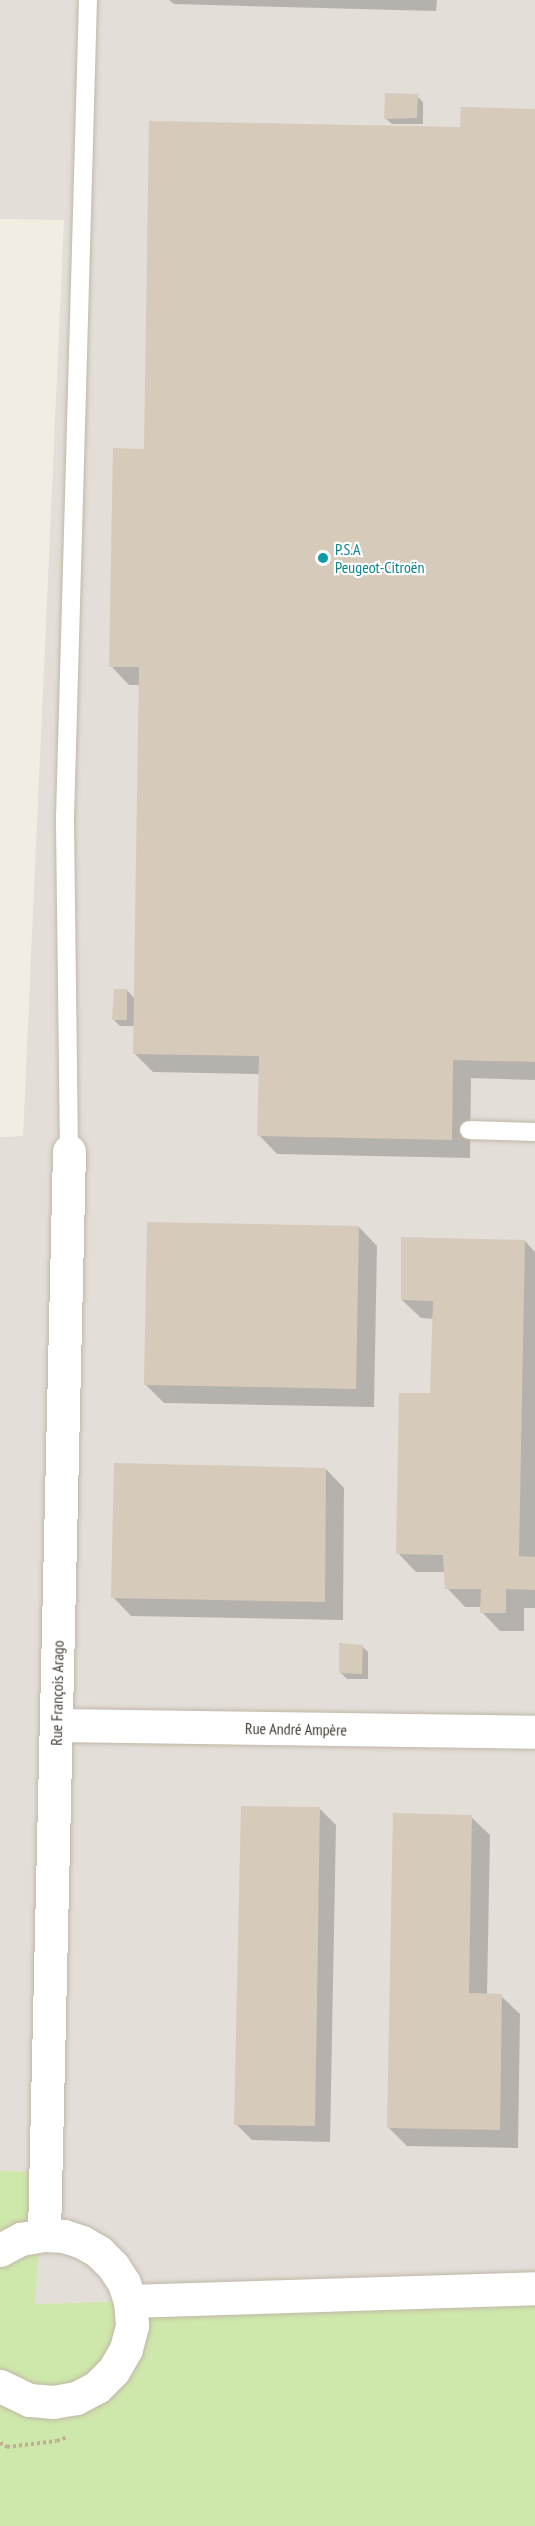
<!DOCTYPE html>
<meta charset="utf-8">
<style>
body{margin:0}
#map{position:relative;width:535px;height:2526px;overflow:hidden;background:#f2ede3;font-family:"PT Sans Narrow",sans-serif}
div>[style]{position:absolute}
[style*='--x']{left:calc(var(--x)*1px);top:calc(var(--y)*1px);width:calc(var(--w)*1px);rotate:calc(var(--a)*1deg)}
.industrial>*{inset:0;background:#e3ded8}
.green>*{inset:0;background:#cee7aa}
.shadow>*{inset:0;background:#0003}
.building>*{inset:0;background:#d6cabb}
.path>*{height:4px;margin-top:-2px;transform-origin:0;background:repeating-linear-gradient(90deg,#bfaf96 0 3px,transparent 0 6px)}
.roads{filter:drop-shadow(0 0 2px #c0b7a8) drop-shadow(0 0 2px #c0b7a8)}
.service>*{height:18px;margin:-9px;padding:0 9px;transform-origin:9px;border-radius:9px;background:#fff}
.minor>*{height:33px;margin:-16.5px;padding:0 16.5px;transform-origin:16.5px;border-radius:16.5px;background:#fff}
.dots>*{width:16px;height:16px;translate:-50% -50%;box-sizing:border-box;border:3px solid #fff;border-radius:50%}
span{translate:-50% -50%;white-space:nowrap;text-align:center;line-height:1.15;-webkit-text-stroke:4.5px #fff;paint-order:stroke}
.culture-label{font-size:16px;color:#0d838f}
.left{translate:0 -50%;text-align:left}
.street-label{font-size:16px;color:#433c33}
</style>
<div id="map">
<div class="industrial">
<div style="clip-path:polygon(0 0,535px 0,535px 2288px,35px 2304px,45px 2172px,0 2171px,0 1137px,23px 1136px,64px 220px,0 219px)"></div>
</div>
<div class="green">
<div style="clip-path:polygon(0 2171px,45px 2172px,35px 2304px,535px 2288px,535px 2526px,0 2526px)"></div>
</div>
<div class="shadow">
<div style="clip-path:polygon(169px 0,437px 0,436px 11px,174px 4px)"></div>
<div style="clip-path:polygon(417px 96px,423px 102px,423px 124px,392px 124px,385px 118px)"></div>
<div style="clip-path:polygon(535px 110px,535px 1080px,471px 1078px,470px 1158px,277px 1154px,259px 1135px,260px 1074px,153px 1072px,134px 1053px,135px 1026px,120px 1026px,114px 1020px,127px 990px,135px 999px,141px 685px,129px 685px,111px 666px,145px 450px,462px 129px)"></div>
<div style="clip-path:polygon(359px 1227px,377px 1246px,374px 1407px,164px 1403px,145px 1384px)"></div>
<div style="clip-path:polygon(525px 1241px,535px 1252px,535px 1608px,524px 1608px,524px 1631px,500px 1631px,482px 1612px,482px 1607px,465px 1607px,447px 1588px,446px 1572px,416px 1572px,398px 1553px,431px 1395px,434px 1319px,421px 1318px,402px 1300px)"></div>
<div style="clip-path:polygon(326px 1469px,344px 1488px,343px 1620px,131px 1616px,113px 1597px)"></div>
<div style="clip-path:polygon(362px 1646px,368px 1652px,368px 1679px,347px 1679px,341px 1673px)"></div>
<div style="clip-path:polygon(320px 1809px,336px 1825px,330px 2142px,252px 2140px,236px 2124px)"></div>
<div style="clip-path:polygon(471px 1817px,490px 1835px,487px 1995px,501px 1996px,520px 2014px,518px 2148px,407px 2146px,388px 2127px)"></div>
</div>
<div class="building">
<div style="clip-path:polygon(385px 93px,418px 94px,417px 118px,384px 119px)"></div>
<div style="clip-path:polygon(461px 107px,535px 109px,535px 1062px,453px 1060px,452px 1140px,257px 1136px,259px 1056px,133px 1054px,139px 667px,109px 667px,113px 448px,144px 449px,149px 121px,460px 127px)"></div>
<div style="clip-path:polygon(114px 989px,127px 989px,127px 1020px,112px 1020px)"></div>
<div style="clip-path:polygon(147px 1222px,359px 1226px,356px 1389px,144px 1385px)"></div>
<div style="clip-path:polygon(401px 1237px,525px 1240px,519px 1556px,535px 1557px,535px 1590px,506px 1589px,506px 1613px,480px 1613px,481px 1589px,445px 1589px,443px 1555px,396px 1554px,399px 1393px,430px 1393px,433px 1301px,401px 1300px)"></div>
<div style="clip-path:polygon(114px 1463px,326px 1468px,325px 1602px,111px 1598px)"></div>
<div style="clip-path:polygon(339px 1643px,363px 1645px,362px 1674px,339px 1673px)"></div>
<div style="clip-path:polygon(241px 1806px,320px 1807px,315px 2126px,234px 2125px)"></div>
<div style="clip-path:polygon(393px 1813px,472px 1815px,469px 1993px,502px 1994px,500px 2130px,387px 2128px)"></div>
</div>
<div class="path">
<div style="--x:0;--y:2443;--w:8;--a:30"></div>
<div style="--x:7;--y:2447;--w:50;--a:-6.8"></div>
<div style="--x:57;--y:2441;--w:11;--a:-22"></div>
</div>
<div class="roads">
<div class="service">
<div style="--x:469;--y:1130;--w:66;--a:1.7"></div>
<div style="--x:69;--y:1151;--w:334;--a:-90.7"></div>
<div style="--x:65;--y:817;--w:817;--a:-88.39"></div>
</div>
<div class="minor">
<div style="--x:56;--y:1725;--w:479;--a:0.8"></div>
<div style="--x:44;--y:2235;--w:1084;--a:-88.68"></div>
<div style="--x:0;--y:2250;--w:24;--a:-28"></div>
<div style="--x:21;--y:2239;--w:23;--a:-10"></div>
<div style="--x:44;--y:2235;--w:20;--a:3"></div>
<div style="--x:64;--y:2236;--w:19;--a:18"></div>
<div style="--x:82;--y:2242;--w:20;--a:30"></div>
<div style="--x:99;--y:2252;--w:20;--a:45"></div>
<div style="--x:113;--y:2266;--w:20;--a:57"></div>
<div style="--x:124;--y:2283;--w:19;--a:72"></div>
<div style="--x:130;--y:2301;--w:25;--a:85"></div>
<div style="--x:132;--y:2326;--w:24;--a:105"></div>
<div style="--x:126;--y:2349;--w:24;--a:120"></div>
<div style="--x:114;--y:2370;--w:24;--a:135"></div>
<div style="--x:97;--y:2387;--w:24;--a:152"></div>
<div style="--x:76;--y:2398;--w:23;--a:170"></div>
<div style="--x:53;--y:2402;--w:24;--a:-175"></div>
<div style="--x:29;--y:2400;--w:32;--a:-154"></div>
<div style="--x:130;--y:2301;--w:405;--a:-1.8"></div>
</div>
</div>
<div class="dots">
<div style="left:323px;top:558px;background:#0f9aa8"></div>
</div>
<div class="culture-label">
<span class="left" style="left:335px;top:558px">P.S.A<br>Peugeot-Citroën</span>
</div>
<div class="street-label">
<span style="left:57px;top:1693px;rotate:-89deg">Rue François Arago</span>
<span style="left:296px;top:1729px;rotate:1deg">Rue André Ampère</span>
</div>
</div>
